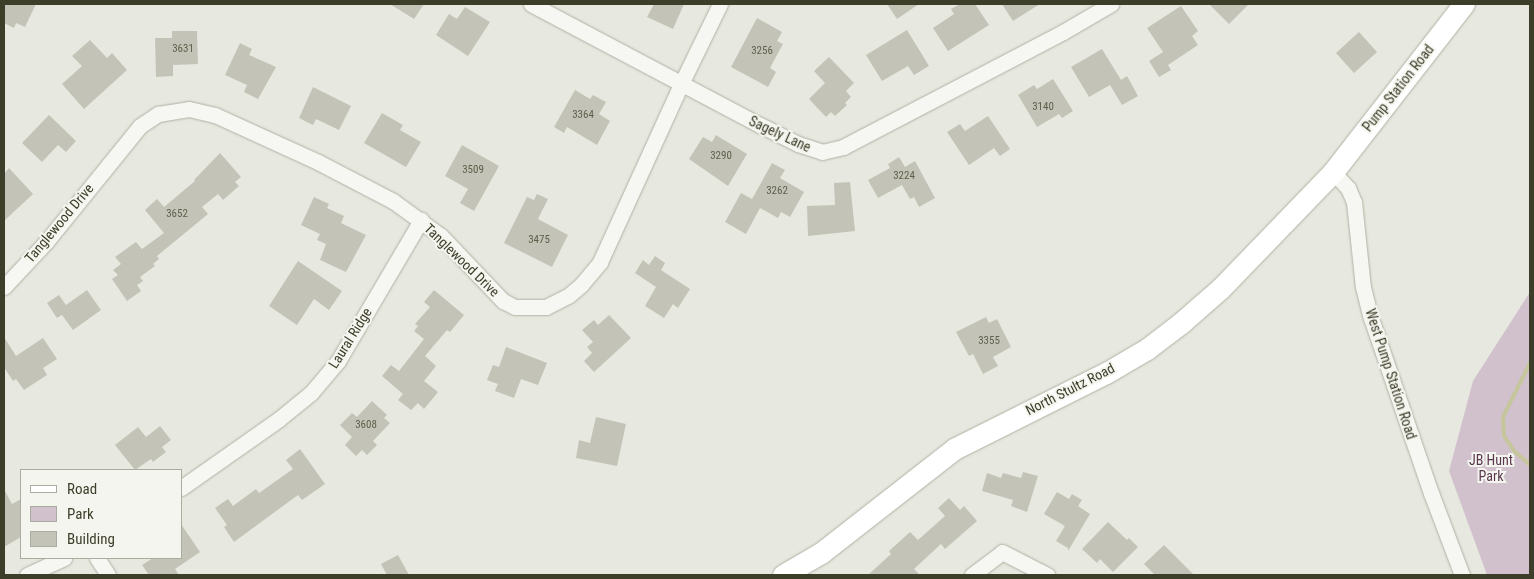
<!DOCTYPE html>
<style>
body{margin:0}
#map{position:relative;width:1534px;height:579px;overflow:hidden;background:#e7e8df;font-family:"Roboto Condensed",sans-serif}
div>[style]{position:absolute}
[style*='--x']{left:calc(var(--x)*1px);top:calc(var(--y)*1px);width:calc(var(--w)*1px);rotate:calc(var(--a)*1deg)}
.green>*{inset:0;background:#d1c1cd}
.stream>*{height:4px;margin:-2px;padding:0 2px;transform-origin:2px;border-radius:2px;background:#c6c69c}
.building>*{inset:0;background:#c3c4b7}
.roads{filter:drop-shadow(0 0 1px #b0b2a5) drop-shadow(0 0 1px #b0b2a5)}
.street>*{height:15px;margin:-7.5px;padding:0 7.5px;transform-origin:7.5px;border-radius:7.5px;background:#f6f6f2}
.secondary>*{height:21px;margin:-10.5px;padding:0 10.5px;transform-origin:10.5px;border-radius:10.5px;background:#fff}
span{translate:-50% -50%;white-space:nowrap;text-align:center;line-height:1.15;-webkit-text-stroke:4px #f5f5ef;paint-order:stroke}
.number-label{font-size:11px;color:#5e604c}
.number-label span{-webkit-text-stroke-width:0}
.street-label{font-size:14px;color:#3c3e29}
.park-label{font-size:14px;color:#59374f}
.frame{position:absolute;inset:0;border:5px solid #3c3e29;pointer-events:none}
.legend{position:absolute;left:20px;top:469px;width:162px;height:90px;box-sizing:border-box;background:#f5f5ef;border:1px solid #abaca0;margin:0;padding:6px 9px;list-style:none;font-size:15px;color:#3c3e29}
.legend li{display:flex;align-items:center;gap:10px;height:25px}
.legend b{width:25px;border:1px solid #abaca0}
</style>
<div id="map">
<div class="green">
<div style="clip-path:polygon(1530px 292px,1530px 575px,1487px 575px,1449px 471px,1473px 381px)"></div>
</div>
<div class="stream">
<div style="--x:1530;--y:363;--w:60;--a:116.6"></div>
<div style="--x:1503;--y:417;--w:19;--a:87"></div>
<div style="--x:1504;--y:436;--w:18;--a:56"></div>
<div style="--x:1514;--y:451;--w:21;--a:41"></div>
</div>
<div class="building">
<div style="clip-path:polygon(4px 4px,36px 4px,25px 27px,16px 23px,14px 28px,4px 23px)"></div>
<div style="clip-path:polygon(390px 4px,424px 4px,414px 19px)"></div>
<div style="clip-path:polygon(654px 4px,684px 4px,673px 29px,647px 17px)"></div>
<div style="clip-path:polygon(887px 4px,919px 4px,897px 19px)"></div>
<div style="clip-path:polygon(960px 4px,975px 4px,989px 25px,948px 51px,933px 28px,954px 14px,951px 9px)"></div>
<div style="clip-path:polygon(1002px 4px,1040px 4px,1013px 21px)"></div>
<div style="clip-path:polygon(1209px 4px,1249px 4px,1229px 24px)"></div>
<div style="clip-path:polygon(1181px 6px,1198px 31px,1192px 36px,1198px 45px,1168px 65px,1171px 70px,1159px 77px,1149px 61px,1163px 52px,1147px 28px)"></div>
<div style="clip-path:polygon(465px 7px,490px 22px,468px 56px,436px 35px,449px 14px,457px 19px)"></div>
<div style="clip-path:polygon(757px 18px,782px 32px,777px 41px,783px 44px,770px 68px,776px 72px,768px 87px,731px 67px)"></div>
<div style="clip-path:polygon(907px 30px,929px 66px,914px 75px,908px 66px,882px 81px,866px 55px)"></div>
<div style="clip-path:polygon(172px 31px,197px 31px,198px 64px,173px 65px,173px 76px,156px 77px,155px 38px,172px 38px)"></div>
<div style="clip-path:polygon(1359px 32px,1377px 52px,1354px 73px,1336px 53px)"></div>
<div style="clip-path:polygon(90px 40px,107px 58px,112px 53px,127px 70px,84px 109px,62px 84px,82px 66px,72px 56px)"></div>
<div style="clip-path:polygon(240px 43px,252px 49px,249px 55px,276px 67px,258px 99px,244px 92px,247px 85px,225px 75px)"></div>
<div style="clip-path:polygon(1102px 49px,1121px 80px,1127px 76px,1138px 96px,1122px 105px,1110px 85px,1089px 97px,1071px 67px)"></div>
<div style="clip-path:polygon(829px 57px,854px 83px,846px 91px,851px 97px,845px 103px,847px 105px,835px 116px,831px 112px,826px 117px,809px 99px,825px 83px,814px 71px)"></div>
<div style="clip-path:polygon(1053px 79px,1073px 111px,1062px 118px,1059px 114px,1037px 127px,1018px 95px,1034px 85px,1037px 89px)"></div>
<div style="clip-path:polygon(313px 87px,351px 106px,339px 130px,316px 119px,313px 125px,299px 118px)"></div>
<div style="clip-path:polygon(575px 90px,590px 99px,593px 95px,606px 102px,599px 114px,610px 121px,597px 145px,567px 127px,564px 133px,554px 127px)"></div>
<div style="clip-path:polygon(382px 113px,403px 125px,400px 130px,421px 142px,406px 167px,364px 143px)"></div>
<div style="clip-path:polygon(49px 115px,76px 141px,66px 152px,58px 145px,42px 162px,22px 143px)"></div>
<div style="clip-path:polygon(988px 116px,1010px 149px,1000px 156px,994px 148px,969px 165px,947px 132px,960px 124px,965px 131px)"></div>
<div style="clip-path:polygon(716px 135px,747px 154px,728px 186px,689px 159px,703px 137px,712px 142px)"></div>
<div style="clip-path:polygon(462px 145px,499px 166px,474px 211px,460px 203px,468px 189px,445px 176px)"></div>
<div style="clip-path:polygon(220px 153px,241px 177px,235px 182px,239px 186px,223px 200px,218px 194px,202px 207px,208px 214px,157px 256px,159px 259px,153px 264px,155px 266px,140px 277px,143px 281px,137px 285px,141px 291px,127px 301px,112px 279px,118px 275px,113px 270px,121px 264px,115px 257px,136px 242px,142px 249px,164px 233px,145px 210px,157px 199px,164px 207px,195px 181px,194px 180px)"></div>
<div style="clip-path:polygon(899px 157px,905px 167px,915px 161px,935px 198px,919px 207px,914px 197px,910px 199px,902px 185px,878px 198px,868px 180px,890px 168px,888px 164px)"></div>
<div style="clip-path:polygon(772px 163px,785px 170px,780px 178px,804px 192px,790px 217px,781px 212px,778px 218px,760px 208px,746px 234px,725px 222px,741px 193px,752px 199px)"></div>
<div style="clip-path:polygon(9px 168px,33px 194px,4px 221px,4px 174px)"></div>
<div style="clip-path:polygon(850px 182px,855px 231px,808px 236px,807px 206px,835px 205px,834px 183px)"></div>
<div style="clip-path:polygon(537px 194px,548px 199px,538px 219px,568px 235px,552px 267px,504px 243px,527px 197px,534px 200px)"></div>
<div style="clip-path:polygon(314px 197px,329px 204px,327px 208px,344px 216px,341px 223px,366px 235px,346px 272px,320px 260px,326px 244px,317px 240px,320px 234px,301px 225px)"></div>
<div style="clip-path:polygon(655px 256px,665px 263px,661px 270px,690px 289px,678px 308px,673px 304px,664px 318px,645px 306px,656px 287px,635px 273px,643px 260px,649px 265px)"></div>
<div style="clip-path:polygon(298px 261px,342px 291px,329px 310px,314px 299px,297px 325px,269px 306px)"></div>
<div style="clip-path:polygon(87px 290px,101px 310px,73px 330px,62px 315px,57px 318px,47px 303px,59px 295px,66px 305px)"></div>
<div style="clip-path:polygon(434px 290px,464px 315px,450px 332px,447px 330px,425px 356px,436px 366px,424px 381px,438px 392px,424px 409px,418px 403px,411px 410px,398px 400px,403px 394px,382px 376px,391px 365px,399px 371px,424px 339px,414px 331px,418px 326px,415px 324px,430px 307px,424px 302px)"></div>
<div style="clip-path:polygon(609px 315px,631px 338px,594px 372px,584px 361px,592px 353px,587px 347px,593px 342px,582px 330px,594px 320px,598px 325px)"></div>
<div style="clip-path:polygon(986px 317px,989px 323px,997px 319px,1011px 347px,993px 357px,998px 366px,983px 374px,973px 354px,969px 356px,956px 332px)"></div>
<div style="clip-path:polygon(4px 337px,16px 356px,43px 338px,57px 359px,43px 368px,47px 375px,24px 390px,16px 379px,13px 381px,4px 367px)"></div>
<div style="clip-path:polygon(506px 347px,547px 363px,538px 385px,521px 379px,514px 398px,495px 391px,498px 384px,487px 380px,493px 365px,499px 367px)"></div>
<div style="clip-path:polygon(372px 401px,387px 415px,384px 418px,390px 423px,373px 441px,377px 445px,367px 455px,362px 450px,356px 456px,345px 445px,352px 437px,340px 425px,352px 413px,357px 417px)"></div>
<div style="clip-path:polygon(596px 417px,626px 424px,617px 466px,576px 458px,579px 440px,590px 443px)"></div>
<div style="clip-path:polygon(160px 426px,171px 440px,162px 447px,166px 452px,153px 462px,151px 459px,135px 470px,115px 445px,138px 427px,146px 437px)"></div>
<div style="clip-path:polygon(300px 449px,325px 484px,302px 500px,298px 495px,234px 542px,224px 527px,227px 525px,215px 508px,228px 499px,233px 506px,256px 489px,259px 493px,293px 469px,286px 460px)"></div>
<div style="clip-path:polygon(1023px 472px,1038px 476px,1027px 512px,1011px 506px,1013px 500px,982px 491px,987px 473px,1001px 478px,1003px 473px,1021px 478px)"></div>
<div style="clip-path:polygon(4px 489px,12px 504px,21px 499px,21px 537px,4px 547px)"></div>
<div style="clip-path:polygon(1057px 492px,1069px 499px,1072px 494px,1082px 500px,1078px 506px,1090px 514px,1068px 551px,1068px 548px,1056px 541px,1065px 526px,1044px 514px)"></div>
<div style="clip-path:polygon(949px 498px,960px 510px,964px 506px,977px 521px,945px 549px,941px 544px,914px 569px,920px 575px,868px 575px,891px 554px,889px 551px,910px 532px,918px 540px,945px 516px,938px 508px)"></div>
<div style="clip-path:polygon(1108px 522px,1127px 540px,1129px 538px,1138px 547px,1113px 572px,1100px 559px,1097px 563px,1082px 549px)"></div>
<div style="clip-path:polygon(181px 524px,200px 552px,175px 569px,179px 575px,149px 575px,142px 565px,153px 558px,181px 558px)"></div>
<div style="clip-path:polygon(1164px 545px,1194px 575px,1155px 575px,1144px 564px)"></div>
<div style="clip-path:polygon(398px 555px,409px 575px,387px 575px,381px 564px)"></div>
</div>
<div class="roads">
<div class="street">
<div style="--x:531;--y:4;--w:259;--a:27.9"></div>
<div style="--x:760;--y:125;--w:42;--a:26.6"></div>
<div style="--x:798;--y:144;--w:25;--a:18"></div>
<div style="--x:822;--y:152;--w:22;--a:-13"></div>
<div style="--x:843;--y:147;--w:248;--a:-27.6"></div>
<div style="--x:1063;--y:32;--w:56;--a:-30.3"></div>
<div style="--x:1333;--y:172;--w:22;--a:47"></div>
<div style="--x:1348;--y:188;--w:15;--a:67"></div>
<div style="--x:1354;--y:202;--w:85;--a:84"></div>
<div style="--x:1363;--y:287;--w:32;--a:76"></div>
<div style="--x:1371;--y:318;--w:185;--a:71.1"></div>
<div style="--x:1431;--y:493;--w:88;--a:69.3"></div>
<div style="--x:4;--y:287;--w:62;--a:-47"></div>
<div style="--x:46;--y:242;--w:149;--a:-51"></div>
<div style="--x:140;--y:126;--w:22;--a:-34"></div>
<div style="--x:158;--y:114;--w:31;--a:-9"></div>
<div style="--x:189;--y:109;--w:27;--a:13"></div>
<div style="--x:215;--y:115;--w:113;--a:24.5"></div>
<div style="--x:318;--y:162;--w:85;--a:27.5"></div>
<div style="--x:393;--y:201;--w:59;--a:36.1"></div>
<div style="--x:441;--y:236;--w:90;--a:46.4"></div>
<div style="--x:503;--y:301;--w:13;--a:27"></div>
<div style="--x:515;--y:307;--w:31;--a:0"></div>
<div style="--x:546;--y:307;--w:25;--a:-27"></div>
<div style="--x:568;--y:296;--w:17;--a:-40"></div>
<div style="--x:581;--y:285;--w:30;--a:-50"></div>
<div style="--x:600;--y:262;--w:196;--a:-65.5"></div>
<div style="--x:681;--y:84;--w:89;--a:-64"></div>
<div style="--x:181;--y:488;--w:120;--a:-35.1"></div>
<div style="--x:279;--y:419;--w:41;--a:-39.1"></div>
<div style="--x:311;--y:393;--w:42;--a:-49.8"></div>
<div style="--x:338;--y:361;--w:164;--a:-59.5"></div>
<div style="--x:97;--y:558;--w:20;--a:57"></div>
<div style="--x:27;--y:575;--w:41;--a:-24.7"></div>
<div style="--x:972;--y:575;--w:38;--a:-37"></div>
<div style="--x:1002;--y:552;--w:51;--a:27.1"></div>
</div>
<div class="secondary">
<div style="--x:783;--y:575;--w:44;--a:-30.1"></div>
<div style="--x:821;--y:553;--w:169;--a:-38"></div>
<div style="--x:954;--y:449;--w:170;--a:-26.6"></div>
<div style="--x:1106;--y:373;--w:48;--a:-30.3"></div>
<div style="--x:1147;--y:349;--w:43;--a:-37.4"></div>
<div style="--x:1181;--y:323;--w:53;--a:-41.2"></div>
<div style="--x:1221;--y:288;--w:161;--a:-46"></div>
<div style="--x:1333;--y:172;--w:213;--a:-52.1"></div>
</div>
</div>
<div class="number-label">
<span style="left:183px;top:49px">3631</span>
<span style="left:762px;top:51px">3256</span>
<span style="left:1043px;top:107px">3140</span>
<span style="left:583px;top:115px">3364</span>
<span style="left:721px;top:156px">3290</span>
<span style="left:473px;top:170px">3509</span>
<span style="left:904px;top:176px">3224</span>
<span style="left:777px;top:191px">3262</span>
<span style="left:177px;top:214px">3652</span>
<span style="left:539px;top:240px">3475</span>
<span style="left:989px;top:341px">3355</span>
<span style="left:366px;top:425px">3608</span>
</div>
<div class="street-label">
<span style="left:1398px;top:88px;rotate:-52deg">Pump Station Road</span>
<span style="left:780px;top:134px;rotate:25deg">Sagely Lane</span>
<span style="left:59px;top:223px;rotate:-50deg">Tanglewood Drive</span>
<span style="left:462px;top:260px;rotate:44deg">Tanglewood Drive</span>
<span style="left:350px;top:338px;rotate:-58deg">Laural Ridge</span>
<span style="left:1391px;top:374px;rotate:72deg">West Pump Station Road</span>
<span style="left:1070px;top:389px;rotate:-27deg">North Stultz Road</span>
</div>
<div class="park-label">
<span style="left:1491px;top:468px">JB Hunt<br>Park</span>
</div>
<div class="frame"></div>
<ul class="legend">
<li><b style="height:6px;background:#fff"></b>Road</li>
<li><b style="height:14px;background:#d1c1cd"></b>Park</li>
<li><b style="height:14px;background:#c3c4b7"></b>Building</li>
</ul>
</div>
